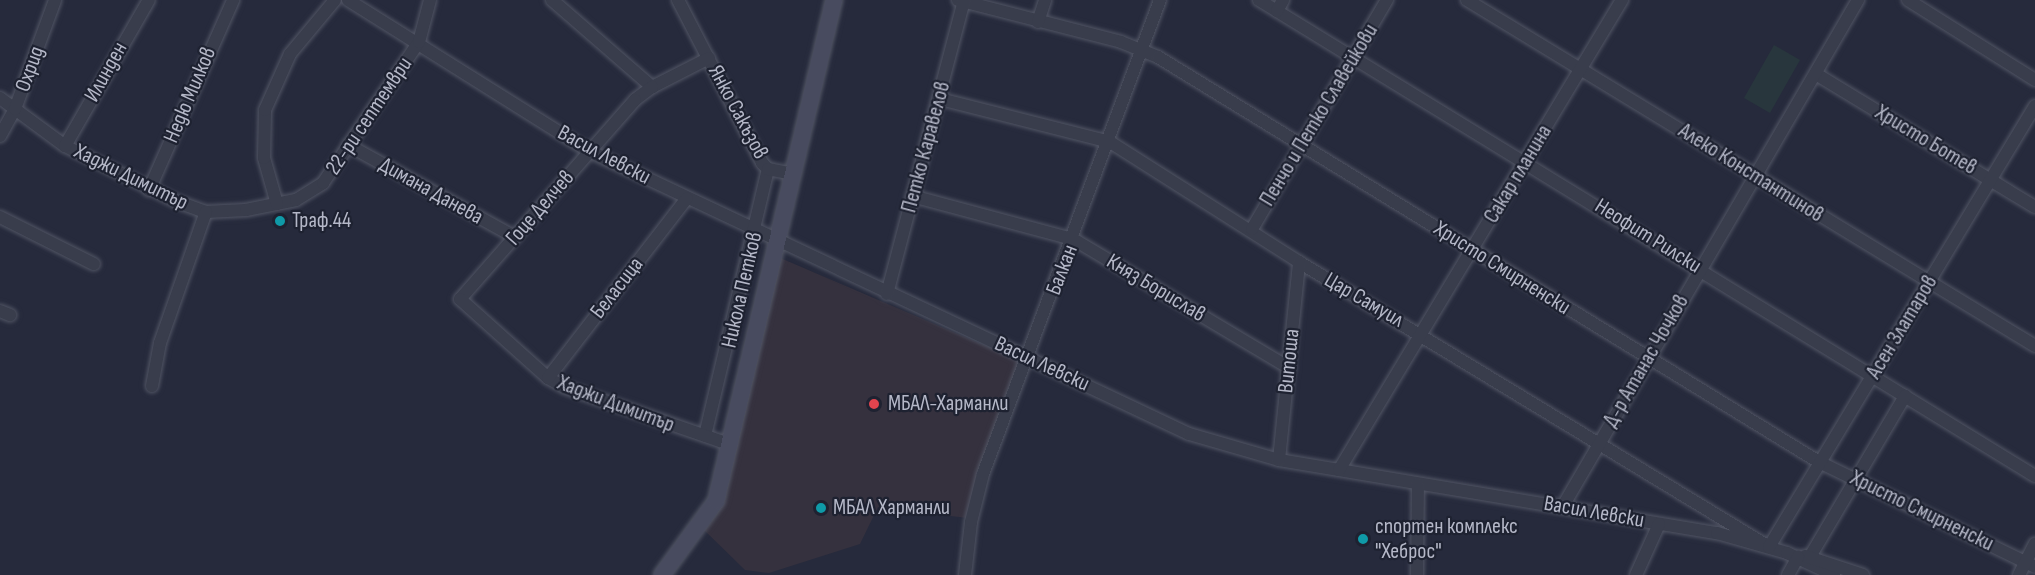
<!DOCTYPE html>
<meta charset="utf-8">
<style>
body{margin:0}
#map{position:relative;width:2035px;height:575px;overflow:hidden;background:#262a3c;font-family:"Sofia Sans Condensed",sans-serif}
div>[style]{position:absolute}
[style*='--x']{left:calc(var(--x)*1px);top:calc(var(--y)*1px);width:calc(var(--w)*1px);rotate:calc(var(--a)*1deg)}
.medical>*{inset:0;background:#35313e}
.green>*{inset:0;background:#28363d}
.roads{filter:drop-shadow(0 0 2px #515564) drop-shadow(0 0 2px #515564)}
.street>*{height:12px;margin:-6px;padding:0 6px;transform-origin:6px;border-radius:6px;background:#393d4c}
.secondary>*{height:16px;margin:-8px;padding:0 8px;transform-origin:8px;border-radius:8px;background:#484b5f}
.dots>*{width:16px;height:16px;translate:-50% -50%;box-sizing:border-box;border:3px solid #1e2231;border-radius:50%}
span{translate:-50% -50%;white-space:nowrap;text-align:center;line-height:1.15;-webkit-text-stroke:4.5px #1e2231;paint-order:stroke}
.street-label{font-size:22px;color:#b5b8c8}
.poi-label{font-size:22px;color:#b5b8c8}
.left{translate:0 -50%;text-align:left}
</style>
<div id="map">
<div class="medical">
<div style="clip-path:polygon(778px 257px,1021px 361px,967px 518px,878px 507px,860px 544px,769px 573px,745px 570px,703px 529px)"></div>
</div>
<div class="green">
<div style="clip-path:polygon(1774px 45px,1800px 60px,1770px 113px,1744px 98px)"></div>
</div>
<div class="roads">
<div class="street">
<div style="--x:348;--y:0;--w:284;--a:32.1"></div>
<div style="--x:589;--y:151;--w:663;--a:25.25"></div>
<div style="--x:1189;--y:434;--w:94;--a:16.1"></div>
<div style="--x:1279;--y:460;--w:444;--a:9.5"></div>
<div style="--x:1717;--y:533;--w:73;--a:15.9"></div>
<div style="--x:1787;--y:553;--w:52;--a:25.1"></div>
<div style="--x:552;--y:0;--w:133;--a:41"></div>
<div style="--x:678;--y:0;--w:183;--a:62.7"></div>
<div style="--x:762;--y:163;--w:8;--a:45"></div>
<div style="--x:768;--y:169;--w:274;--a:103.3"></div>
<div style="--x:958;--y:0;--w:168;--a:14.4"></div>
<div style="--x:1121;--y:42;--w:40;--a:22"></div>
<div style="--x:1158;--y:57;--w:775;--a:31.5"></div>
<div style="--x:1819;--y:462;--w:240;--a:25.9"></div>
<div style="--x:1259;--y:0;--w:910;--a:31.53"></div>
<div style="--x:1467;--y:0;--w:665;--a:31.35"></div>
<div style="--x:1908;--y:0;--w:150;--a:32.2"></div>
<div style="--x:1277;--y:11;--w:13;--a:-61"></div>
<div style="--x:1038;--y:22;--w:23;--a:-72"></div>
<div style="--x:709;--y:58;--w:64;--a:153"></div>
<div style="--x:652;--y:87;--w:21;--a:143"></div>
<div style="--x:635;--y:100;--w:265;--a:131.3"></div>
<div style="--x:460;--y:299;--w:118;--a:41.9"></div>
<div style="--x:548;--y:378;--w:18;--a:29"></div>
<div style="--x:564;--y:387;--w:175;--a:19.1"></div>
<div style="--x:1816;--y:74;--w:256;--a:31.3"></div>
<div style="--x:0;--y:98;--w:81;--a:36.4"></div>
<div style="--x:65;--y:146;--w:126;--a:26.4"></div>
<div style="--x:178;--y:202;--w:30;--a:20"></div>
<div style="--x:206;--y:212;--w:40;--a:-2.9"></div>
<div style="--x:246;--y:210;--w:51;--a:-11.3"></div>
<div style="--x:296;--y:200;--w:32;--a:-32"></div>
<div style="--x:323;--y:183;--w:171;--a:-55.8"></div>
<div style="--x:419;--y:42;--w:43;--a:-75.3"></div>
<div style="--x:940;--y:99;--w:175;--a:14.2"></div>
<div style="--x:1110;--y:142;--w:224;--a:32.4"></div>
<div style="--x:1299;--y:262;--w:550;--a:31.23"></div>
<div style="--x:1769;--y:547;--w:515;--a:-58.9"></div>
<div style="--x:0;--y:136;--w:31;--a:-61"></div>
<div style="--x:15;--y:109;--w:116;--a:-69.8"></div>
<div style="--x:348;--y:145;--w:191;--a:28.9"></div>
<div style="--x:65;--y:146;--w:168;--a:-60.1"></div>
<div style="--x:768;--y:169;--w:25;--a:11"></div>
<div style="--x:149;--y:190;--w:208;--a:-66.1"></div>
<div style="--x:912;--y:196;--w:167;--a:15"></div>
<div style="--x:1073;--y:239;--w:252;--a:30.8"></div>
<div style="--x:277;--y:204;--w:48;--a:-105.8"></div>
<div style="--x:264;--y:158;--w:48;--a:-88.8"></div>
<div style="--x:265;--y:110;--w:61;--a:-65.9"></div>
<div style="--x:290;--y:54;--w:70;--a:-50.2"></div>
<div style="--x:0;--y:217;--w:105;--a:26.6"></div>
<div style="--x:1252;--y:229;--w:266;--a:-59.5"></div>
<div style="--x:887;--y:294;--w:304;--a:-75.3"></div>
<div style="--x:0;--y:311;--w:11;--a:22"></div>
<div style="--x:548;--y:378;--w:227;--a:-52.3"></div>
<div style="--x:152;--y:386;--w:44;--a:-79.5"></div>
<div style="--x:160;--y:343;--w:139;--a:-70.7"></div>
<div style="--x:1279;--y:460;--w:199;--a:-84.2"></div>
<div style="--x:1339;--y:470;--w:549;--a:-58.95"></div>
<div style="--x:1563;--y:506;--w:586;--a:-59.76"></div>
<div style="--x:1811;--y:555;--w:185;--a:-59.4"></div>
<div style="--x:1805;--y:556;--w:61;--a:18.1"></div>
<div style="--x:965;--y:575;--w:53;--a:-83.5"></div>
<div style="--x:971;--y:522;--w:49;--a:-76"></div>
<div style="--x:983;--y:474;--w:506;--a:-69.52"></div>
<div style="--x:1417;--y:575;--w:91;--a:-89.4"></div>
<div style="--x:1636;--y:575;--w:56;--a:-65.7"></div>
<div style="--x:1788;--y:575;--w:21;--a:-61"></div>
<div style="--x:2019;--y:575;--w:35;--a:-63"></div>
</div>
<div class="secondary">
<div style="--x:662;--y:575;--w:92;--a:-53.9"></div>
<div style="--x:716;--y:501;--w:515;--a:-76.75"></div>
</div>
</div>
<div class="dots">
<div style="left:280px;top:221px;background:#0f9aa8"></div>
<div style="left:874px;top:404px;background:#e0444e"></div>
<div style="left:821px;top:508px;background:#0f9aa8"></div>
<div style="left:1363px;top:539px;background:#0f9aa8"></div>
</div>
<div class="street-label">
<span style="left:30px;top:69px;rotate:-70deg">Охрид</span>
<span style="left:106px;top:72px;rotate:-61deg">Илинден</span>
<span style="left:190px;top:95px;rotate:-67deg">Недю Милков</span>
<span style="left:738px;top:112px;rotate:62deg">Янко Сакъзов</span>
<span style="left:1319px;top:115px;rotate:-59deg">Пенчо и Петко Славейкови</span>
<span style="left:369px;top:116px;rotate:-56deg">22-ри септември</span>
<span style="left:1926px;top:140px;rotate:31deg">Христо Ботев</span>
<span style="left:926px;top:147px;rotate:-75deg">Петко Каравелов</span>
<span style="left:604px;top:155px;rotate:28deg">Васил Левски</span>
<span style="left:1751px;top:173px;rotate:32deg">Алеко Константинов</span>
<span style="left:1518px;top:174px;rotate:-59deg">Сакар планина</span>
<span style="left:131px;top:177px;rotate:26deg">Хаджи Димитър</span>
<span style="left:431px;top:191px;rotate:29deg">Димана Данева</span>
<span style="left:540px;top:208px;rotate:-49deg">Гоце Делчев</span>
<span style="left:1648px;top:236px;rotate:32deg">Неофит Рилски</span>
<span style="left:1502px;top:268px;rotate:32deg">Христо Смирненски</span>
<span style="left:1062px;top:270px;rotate:-69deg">Балкан</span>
<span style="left:617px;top:288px;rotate:-52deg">Беласица</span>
<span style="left:1156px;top:288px;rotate:31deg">Княз Борислав</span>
<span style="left:742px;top:290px;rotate:-77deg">Никола Петков</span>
<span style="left:1364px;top:300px;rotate:30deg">Цар Самуил</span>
<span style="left:1902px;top:327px;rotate:-59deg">Асен Златаров</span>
<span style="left:1289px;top:361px;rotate:-84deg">Витоша</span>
<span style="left:1646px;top:361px;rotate:-60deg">Д-р Атанас Чочков</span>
<span style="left:1042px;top:364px;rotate:25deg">Васил Левски</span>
<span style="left:616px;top:404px;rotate:21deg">Хаджи Димитър</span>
<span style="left:1922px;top:511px;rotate:26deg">Христо Смирненски</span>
<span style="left:1594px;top:512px;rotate:10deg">Васил Левски</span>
</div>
<div class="poi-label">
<span class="left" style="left:292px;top:221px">Траф.44</span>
<span class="left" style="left:888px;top:404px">МБАЛ-Харманли</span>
<span class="left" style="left:833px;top:508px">МБАЛ Харманли</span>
<span class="left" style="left:1375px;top:539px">спортен комплекс<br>"Хеброс"</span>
</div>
</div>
